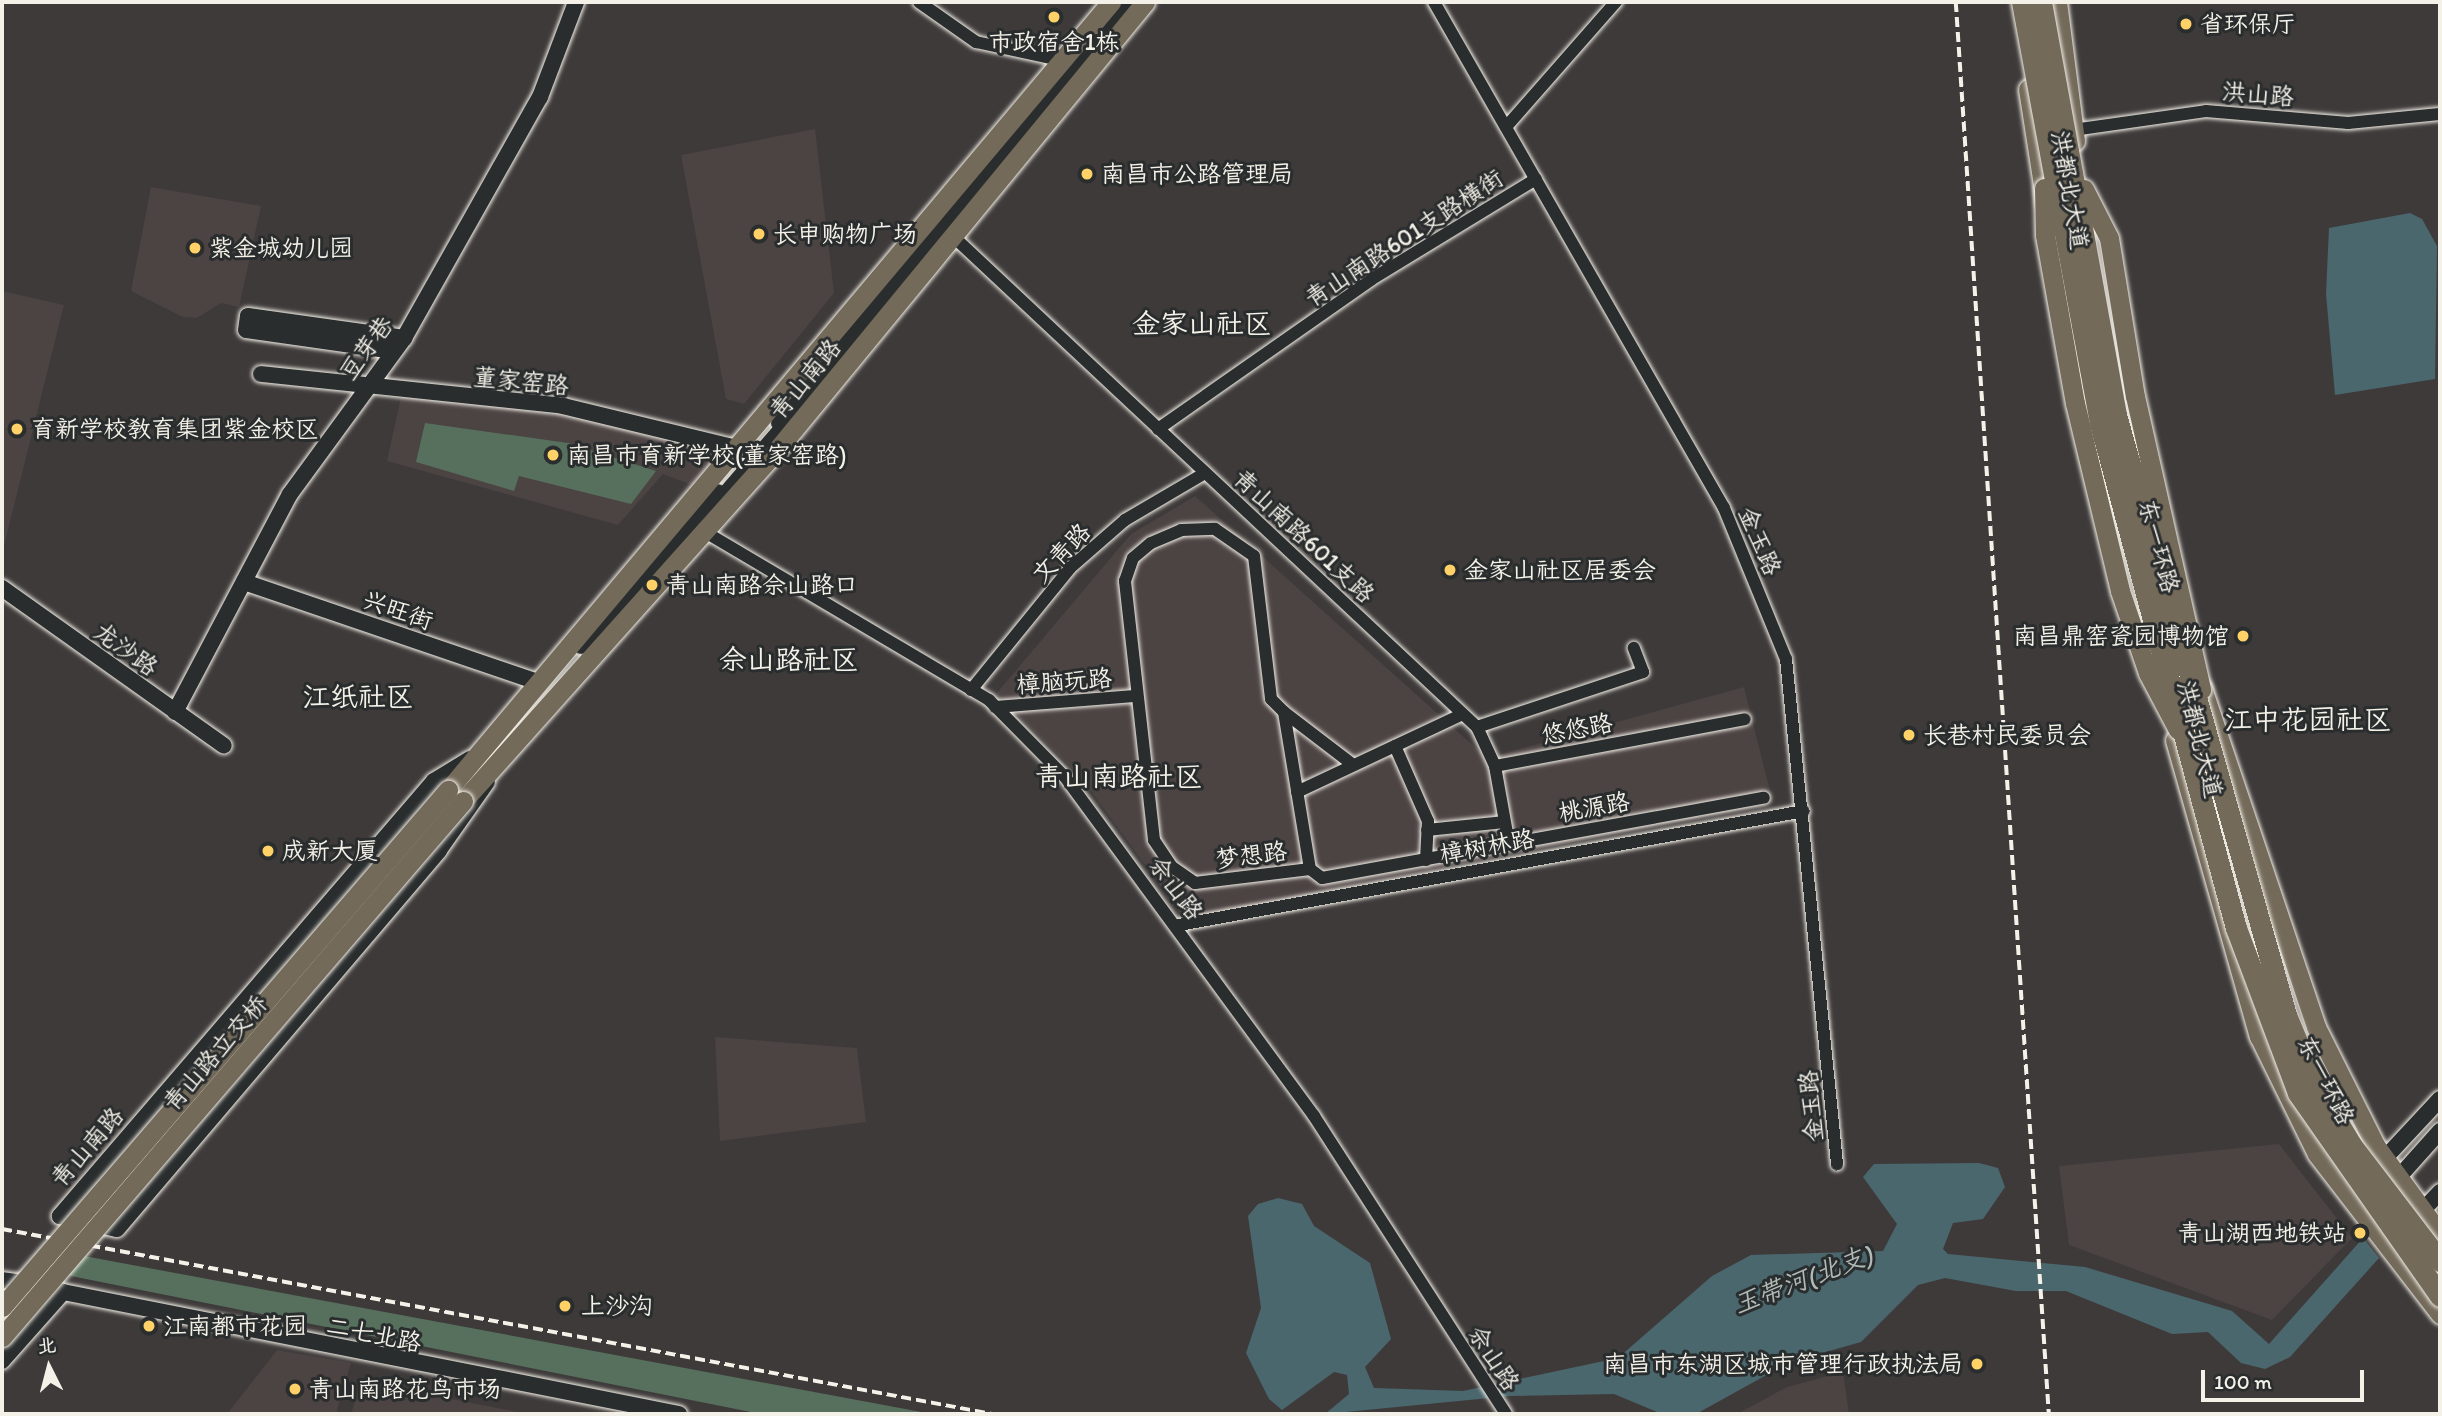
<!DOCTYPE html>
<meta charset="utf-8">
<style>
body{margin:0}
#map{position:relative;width:2442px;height:1416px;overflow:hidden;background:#3e3a3a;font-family:Itim,"LXGW WenKai TC",sans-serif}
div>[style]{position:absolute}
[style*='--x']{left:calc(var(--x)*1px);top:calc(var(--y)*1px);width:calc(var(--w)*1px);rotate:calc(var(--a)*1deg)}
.built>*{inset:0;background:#4c4343}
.green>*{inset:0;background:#56705d}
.water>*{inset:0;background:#4a676e}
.roads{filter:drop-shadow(0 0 2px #f4f1e8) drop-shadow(0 0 2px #f4f1e8)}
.street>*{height:12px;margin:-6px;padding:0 6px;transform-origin:6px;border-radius:6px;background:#2a2d2e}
.secondary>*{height:16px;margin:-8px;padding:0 8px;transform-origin:8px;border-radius:8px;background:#2a2d2e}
.primary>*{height:19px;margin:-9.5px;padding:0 9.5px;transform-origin:9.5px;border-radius:9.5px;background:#746a5a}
.rail>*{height:3.5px;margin-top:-1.75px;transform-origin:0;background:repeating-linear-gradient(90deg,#f4f1e8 0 10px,transparent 0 15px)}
.bridges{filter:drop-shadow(0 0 2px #f4f1e8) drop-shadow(0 0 2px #f4f1e8)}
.primary-bridge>*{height:19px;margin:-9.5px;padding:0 9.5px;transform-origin:9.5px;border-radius:9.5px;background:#746a5a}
.highway-bridge>*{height:21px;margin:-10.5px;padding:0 10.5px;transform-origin:10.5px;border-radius:10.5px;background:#746a5a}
.dots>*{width:19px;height:19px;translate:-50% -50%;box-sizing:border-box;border:4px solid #2a2d2e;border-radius:50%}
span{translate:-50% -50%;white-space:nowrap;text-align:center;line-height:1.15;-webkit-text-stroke:6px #2a2d2e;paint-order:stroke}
.poi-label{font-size:24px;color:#f4f1e8}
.left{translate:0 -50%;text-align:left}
.right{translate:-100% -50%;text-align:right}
.street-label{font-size:24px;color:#f4f1e8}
.water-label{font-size:26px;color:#b0bab7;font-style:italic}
.quarter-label{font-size:28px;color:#f4f1e8}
.frame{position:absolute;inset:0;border:4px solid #f4f1e8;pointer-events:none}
.north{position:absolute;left:14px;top:1332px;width:70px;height:70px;-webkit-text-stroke:5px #2a2d2e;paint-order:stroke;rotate:354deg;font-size:19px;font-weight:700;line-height:28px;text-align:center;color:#f4f1e8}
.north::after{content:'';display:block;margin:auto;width:24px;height:32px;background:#f4f1e8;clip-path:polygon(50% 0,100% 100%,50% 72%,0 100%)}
.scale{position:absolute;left:2201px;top:1370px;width:163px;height:32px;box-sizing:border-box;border:4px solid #f4f1e8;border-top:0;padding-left:9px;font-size:21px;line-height:24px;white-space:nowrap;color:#f4f1e8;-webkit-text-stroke:5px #2a2d2e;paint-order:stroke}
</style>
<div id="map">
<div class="built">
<div style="clip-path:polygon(815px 129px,834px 293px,744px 404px,726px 399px,681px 155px)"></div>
<div style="clip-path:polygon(151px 187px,261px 206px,239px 307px,221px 303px,197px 318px,183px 317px,131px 291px)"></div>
<div style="clip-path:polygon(2px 291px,64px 305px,2px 554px)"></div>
<div style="clip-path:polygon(401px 397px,560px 411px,723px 448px,692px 485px,663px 474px,618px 525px,387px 461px)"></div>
<div style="clip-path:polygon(1195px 496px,1487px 758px,1744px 687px,1773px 803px,1185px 919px,1080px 776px,996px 694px,1131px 534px)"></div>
<div style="clip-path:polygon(715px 1037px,857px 1048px,866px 1122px,720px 1141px)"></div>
<div style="clip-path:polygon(2279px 1144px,2352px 1238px,2272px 1320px,2069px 1245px,2059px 1166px)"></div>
<div style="clip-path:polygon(277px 1350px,351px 1363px,336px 1414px,227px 1414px)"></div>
<div style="clip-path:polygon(1843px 1372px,1849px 1414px,1737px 1414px,1787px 1387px)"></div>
<div style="clip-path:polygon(361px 1381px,527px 1414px,351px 1414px)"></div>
</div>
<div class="green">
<div style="clip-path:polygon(425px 423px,568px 443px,656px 471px,631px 504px,519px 476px,514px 491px,416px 462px)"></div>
<div style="clip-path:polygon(84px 1256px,932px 1414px,761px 1414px,66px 1275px)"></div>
</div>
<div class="water">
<div style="clip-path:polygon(2410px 213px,2422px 219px,2437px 246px,2435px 379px,2335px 395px,2326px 294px,2329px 228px)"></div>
<div style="clip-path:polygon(1979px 1163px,1998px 1168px,2005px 1187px,1983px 1219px,1953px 1223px,1943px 1249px,1948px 1254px,2085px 1267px,2232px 1311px,2269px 1344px,2363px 1238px,2379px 1258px,2290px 1357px,2265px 1369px,2241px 1363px,2208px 1332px,2172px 1334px,2066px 1291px,2016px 1291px,1945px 1278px,1918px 1285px,1861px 1342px,1790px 1362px,1696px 1414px,1662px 1414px,1614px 1394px,1510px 1396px,1325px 1414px,1349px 1394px,1347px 1375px,1334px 1372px,1282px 1410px,1269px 1399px,1246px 1353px,1261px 1308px,1248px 1216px,1258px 1204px,1278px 1198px,1302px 1204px,1314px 1226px,1370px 1263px,1391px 1339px,1365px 1367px,1374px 1388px,1463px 1391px,1618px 1358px,1712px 1276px,1751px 1255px,1883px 1251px,1897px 1224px,1863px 1177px,1874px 1164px)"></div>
</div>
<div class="roads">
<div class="street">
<div style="--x:919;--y:2;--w:70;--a:35.1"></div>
<div style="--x:976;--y:42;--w:91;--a:12.1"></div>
<div style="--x:1434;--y:2;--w:583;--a:60.18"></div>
<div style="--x:1724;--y:508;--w:163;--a:67.7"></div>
<div style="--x:1786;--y:659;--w:508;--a:84.23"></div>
<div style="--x:1506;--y:127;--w:167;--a:-48.7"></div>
<div style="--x:2073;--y:130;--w:134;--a:-8.1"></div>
<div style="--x:2206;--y:111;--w:143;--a:4.8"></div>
<div style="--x:2348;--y:123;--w:92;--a:-5.6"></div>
<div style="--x:956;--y:239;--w:714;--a:43.13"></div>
<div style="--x:1477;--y:727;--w:175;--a:-18.3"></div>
<div style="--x:1643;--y:672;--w:26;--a:-111"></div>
<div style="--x:1158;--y:429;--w:261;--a:-35"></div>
<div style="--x:1372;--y:279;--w:192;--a:-31.4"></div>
<div style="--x:700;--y:529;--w:336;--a:30.6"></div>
<div style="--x:989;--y:700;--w:108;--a:45.4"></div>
<div style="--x:1065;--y:777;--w:421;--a:53.7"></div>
<div style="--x:1314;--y:1116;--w:354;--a:57.2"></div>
<div style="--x:1215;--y:529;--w:47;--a:34.7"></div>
<div style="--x:1254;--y:556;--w:144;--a:83.2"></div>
<div style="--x:1271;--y:699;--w:18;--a:45"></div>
<div style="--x:1284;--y:712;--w:159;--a:80.6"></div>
<div style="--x:1310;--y:869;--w:116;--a:173.1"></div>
<div style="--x:1195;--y:883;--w:28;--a:-145"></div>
<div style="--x:1172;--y:867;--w:32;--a:-124"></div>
<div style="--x:1154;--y:840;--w:261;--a:-96.4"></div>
<div style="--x:1125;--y:581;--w:24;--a:-71"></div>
<div style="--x:1133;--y:558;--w:23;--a:-40"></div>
<div style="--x:1151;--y:543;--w:33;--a:-23"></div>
<div style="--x:1181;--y:530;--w:34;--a:-2"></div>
<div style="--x:971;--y:690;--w:157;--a:-50.9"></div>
<div style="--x:1070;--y:568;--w:73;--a:-41.1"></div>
<div style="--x:1125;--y:520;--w:93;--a:-30.4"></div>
<div style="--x:995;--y:707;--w:140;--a:-4.5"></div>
<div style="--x:1284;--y:712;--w:86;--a:37.4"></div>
<div style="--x:1477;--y:727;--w:43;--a:65.2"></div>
<div style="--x:1395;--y:746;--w:82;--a:66.3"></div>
<div style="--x:1428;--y:821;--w:39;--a:93"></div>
<div style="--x:1297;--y:792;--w:183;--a:-25.2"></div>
<div style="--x:1427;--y:830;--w:78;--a:-5.9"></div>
<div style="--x:1509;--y:844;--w:79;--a:-100.2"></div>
<div style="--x:1495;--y:766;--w:254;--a:-10.6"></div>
<div style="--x:1310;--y:869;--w:15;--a:37"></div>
<div style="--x:1322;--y:878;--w:449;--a:-10.3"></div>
<div style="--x:1179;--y:925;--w:635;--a:-10.34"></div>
</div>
<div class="secondary">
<div style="--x:394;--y:351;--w:149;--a:-171.9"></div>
<div style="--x:246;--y:330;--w:14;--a:-82"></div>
<div style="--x:248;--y:316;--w:158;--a:8"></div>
<div style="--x:261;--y:374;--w:304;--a:6"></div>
<div style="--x:563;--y:406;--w:212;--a:13.6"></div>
<div style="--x:779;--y:423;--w:547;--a:-50.34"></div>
<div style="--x:714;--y:507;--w:118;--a:-49.1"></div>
<div style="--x:244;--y:582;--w:311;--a:18.8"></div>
<div style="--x:2;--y:588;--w:272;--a:35.4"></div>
<div style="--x:581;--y:646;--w:206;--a:-48.3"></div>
<div style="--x:175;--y:712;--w:246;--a:-62.2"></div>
<div style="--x:290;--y:494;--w:193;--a:-53.8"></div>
<div style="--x:404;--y:338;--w:277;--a:-60.6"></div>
<div style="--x:540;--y:97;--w:102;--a:-69.2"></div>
<div style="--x:470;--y:759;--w:42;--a:148.6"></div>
<div style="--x:434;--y:781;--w:574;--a:130.69"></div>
<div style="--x:60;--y:1216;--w:58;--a:12.8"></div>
<div style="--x:117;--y:1229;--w:497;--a:-49.6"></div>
<div style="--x:439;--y:850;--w:83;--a:-54.8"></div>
<div style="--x:2384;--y:1159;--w:82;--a:-47"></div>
<div style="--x:2398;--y:1178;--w:63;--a:-48.2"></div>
<div style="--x:2416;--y:1217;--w:35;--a:-46"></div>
<div style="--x:2;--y:1280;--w:29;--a:8"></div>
<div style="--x:63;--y:1292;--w:628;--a:11.2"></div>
<div style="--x:2;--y:1361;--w:92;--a:-48.5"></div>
<div style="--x:63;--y:1292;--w:10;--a:-163"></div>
</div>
<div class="primary">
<div style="--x:2057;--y:2;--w:140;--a:82.6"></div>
<div style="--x:2028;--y:89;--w:116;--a:81.1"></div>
<div style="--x:2091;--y:433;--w:65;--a:73.8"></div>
<div style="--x:2202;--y:688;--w:358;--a:71.4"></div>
<div style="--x:2316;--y:1027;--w:132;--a:63.4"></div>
<div style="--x:2375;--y:1145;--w:110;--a:53.9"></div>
<div style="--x:2175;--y:740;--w:308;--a:74.2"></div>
<div style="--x:2259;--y:1036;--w:131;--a:63.8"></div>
<div style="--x:2317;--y:1154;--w:202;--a:52.4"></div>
<div style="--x:448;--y:790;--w:1030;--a:-49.92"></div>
<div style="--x:463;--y:801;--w:462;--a:-48.2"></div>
<div style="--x:771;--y:457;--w:589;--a:-50.58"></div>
</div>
</div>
<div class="rail">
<div style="--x:1956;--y:2;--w:1415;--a:86.23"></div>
<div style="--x:2;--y:1229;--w:1007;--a:10.58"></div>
</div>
<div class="bridges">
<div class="primary-bridge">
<div style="--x:2044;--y:188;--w:47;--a:88.8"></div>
<div style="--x:2045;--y:235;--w:171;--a:79.9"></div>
<div style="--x:2075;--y:403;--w:193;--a:76.5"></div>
<div style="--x:2120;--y:591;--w:87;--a:71.1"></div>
<div style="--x:2148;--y:673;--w:64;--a:62.2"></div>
<div style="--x:2084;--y:189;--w:55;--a:63"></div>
<div style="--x:2109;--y:238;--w:160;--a:80.7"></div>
<div style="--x:2135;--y:396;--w:301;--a:77.3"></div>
<div style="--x:2;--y:1307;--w:683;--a:-49.22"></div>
<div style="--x:2;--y:1337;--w:707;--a:-49.3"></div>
</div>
<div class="highway-bridge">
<div style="--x:2022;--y:2;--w:428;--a:79.5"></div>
<div style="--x:2100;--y:423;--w:523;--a:74.93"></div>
<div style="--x:2236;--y:928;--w:176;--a:69.4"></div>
<div style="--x:2298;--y:1093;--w:248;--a:55"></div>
<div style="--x:2041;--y:2;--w:420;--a:79.7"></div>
<div style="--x:2116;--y:415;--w:624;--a:74.18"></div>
<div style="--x:2286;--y:1015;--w:76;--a:67.5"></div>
<div style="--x:2315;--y:1085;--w:71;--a:58.8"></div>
<div style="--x:2352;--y:1146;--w:145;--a:52.6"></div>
</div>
</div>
<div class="dots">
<div style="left:1054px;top:17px;background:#ffd166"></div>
<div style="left:2186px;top:24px;background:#ffd166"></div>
<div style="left:1087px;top:174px;background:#ffd166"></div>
<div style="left:759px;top:234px;background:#ffd166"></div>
<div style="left:195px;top:248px;background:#ffd166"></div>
<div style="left:17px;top:429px;background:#ffd166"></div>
<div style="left:553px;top:455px;background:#ffd166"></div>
<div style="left:1450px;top:570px;background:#ffd166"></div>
<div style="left:652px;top:585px;background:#ffd166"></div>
<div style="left:2243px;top:636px;background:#ffd166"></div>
<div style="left:1909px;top:735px;background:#ffd166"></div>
<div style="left:268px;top:851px;background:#ffd166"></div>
<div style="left:2360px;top:1233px;background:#ffd166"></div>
<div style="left:565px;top:1306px;background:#ffd166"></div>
<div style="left:149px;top:1326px;background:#ffd166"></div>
<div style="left:1977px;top:1364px;background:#ffd166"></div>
<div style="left:295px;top:1389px;background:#ffd166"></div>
</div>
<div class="poi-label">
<span class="left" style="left:2200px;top:24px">省环保厅</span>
<span style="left:1054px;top:42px">市政宿舍1栋</span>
<span class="left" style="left:1101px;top:174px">南昌市公路管理局</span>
<span class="left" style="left:773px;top:234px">长申购物广场</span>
<span class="left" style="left:209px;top:248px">紫金城幼儿园</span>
<span class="left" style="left:31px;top:429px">育新学校教育集团紫金校区</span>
<span class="left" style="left:567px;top:455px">南昌市育新学校(董家窑路)</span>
<span class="left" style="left:1464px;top:570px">金家山社区居委会</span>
<span class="left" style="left:666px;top:585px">青山南路佘山路口</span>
<span class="right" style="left:2229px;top:636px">南昌鼎窑瓷园博物馆</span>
<span class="left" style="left:1923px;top:735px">长巷村民委员会</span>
<span class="left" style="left:282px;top:851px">成新大厦</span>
<span class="right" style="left:2346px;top:1233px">青山湖西地铁站</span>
<span class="left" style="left:581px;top:1306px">上沙沟</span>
<span class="left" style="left:163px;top:1326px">江南都市花园</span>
<span class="right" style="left:1963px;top:1364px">南昌市东湖区城市管理行政执法局</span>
<span class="left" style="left:309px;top:1389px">青山南路花鸟市场</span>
</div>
<div class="street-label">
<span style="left:2258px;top:94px;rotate:5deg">洪山路</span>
<span style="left:2070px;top:190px;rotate:80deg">洪都北大道</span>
<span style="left:1404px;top:238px;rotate:-33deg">青山南路601支路横街</span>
<span style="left:366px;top:348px;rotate:-54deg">豆芽巷</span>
<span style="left:805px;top:379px;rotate:-50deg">青山南路</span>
<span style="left:521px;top:381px;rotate:6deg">董家窑路</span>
<span style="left:1304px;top:536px;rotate:43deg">青山南路601支路</span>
<span style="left:1760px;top:541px;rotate:67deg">金玉路</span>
<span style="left:2159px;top:546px;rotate:75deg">东一环路</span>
<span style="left:1061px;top:553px;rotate:-46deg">文青路</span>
<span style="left:398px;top:610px;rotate:19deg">兴旺街</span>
<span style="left:126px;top:649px;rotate:36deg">龙沙路</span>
<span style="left:1064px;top:681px;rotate:-4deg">樟脑玩路</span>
<span style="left:1577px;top:729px;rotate:-11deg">悠悠路</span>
<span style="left:2200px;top:739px;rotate:76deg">洪都北大道</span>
<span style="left:1594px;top:807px;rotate:-10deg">桃源路</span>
<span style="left:1487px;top:846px;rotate:-10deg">樟树林路</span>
<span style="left:1251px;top:855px;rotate:-7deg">梦想路</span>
<span style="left:1176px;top:888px;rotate:53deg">佘山路</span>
<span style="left:215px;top:1053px;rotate:-49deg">青山路立交桥</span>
<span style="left:2326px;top:1080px;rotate:63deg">东一环路</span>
<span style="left:1811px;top:1106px;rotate:-95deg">金玉路</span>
<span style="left:87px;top:1147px;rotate:-49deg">青山南路</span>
<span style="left:374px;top:1334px;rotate:11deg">二七北路</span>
<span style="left:1494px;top:1358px;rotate:57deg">佘山路</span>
</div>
<div class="water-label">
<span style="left:1803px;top:1280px;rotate:-21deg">玉带河(北支)</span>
</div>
<div class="quarter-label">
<span style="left:1202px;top:323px">金家山社区</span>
<span style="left:789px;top:659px">佘山路社区</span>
<span style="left:358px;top:696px">江纸社区</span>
<span style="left:2308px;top:719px">江中花园社区</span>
<span style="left:1119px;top:776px">青山南路社区</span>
</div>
<div class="frame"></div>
<div class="north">北</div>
<div class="scale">100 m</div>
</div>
